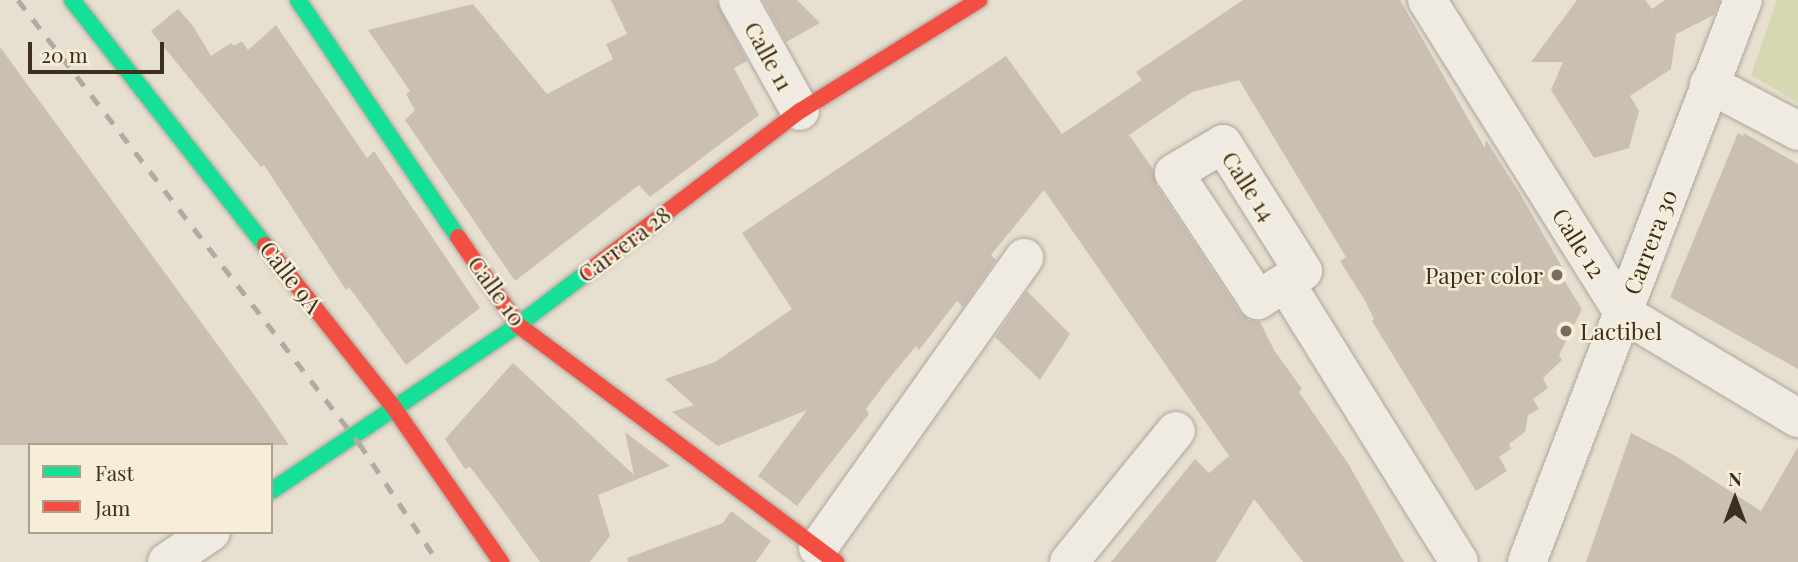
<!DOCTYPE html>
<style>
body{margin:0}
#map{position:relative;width:1798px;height:562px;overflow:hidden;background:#e7e0d1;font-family:"Playfair Display",serif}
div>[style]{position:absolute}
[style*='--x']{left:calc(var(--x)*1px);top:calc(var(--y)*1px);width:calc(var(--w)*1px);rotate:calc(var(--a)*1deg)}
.green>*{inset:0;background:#d6d7b3}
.building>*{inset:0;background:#cbbfb2}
.roads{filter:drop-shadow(0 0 2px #ada599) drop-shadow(0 0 2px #ada599)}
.street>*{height:38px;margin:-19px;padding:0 19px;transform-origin:19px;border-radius:19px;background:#efebe3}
.fast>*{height:16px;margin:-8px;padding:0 8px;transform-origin:8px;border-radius:8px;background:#16e098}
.jam>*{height:16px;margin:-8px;padding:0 8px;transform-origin:8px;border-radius:8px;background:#f24e42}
.rail>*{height:5px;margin-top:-2.5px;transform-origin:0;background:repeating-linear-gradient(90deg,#afaaa2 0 12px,transparent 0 24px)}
.dots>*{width:19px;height:19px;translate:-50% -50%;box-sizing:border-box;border:4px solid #f7eed8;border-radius:50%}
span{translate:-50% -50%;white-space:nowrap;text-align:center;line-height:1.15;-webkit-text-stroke:5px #f7eed8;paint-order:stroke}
.street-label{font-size:23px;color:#3d2e20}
.poi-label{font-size:23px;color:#3d2e20}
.right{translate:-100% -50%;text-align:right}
.left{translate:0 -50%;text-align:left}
.legend{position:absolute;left:28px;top:443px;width:245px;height:91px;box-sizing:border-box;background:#f7eed8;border:2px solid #ada18e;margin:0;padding:9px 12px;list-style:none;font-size:21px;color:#3d2e20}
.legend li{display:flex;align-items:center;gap:14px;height:35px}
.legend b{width:35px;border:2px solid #ada18e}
.north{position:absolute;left:1700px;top:464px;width:70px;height:70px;-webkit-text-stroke:5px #f7eed8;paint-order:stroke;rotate:0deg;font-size:19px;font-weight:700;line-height:28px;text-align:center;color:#3d2e20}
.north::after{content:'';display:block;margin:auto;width:24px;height:32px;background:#3d2e20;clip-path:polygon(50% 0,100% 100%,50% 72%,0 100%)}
.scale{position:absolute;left:28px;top:42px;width:136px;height:32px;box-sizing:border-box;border:4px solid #3d2e20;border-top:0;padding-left:9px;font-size:21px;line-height:24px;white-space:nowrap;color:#3d2e20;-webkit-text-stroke:5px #f7eed8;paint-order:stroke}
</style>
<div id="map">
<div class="green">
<div style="clip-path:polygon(1777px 0,1798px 0,1798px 103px,1751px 75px)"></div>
</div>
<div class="building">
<div style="clip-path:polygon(611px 0,716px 0,747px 61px,734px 68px,759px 115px,650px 197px,639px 185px,515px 281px,405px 120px,415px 110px,406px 94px,410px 91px,368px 30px,473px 4px,547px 94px,613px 59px,606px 44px,627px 34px)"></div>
<div style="clip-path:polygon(763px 0,797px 0,820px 23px,786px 42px)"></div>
<div style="clip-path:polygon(1243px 0,1400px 0,1485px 148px,1486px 140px,1519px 192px,1566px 274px,1562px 277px,1582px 309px,1559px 355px,1562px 360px,1543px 378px,1548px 388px,1533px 399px,1539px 409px,1528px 415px,1525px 432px,1509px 444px,1511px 449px,1499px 457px,1507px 471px,1476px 491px,1372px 321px,1374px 319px,1364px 299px,1340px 261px,1346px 257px,1239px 80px,1192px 92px,1129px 135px,1153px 169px,1156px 185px,1240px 312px,1249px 320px,1260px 322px,1274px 350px,1302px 389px,1299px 392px,1349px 465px,1404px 562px,1303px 562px,1254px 499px,1216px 562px,1111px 562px,1195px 459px,1209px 473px,1229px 456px,1044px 190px,991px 255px,996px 260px,963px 307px,957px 301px,919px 350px,916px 346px,887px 381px,866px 409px,869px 414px,797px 506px,758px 476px,807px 410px,718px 446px,672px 412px,694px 405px,665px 379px,715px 362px,792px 309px,742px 233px,1006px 56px,1062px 134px,1142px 80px,1136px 72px)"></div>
<div style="clip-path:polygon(1577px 0,1645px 0,1652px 9px,1665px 0,1720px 0,1714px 15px,1676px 34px,1671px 69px,1630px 96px,1639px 111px,1629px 148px,1594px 158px,1551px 90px,1563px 62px,1531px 62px)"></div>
<div style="clip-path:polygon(178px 9px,193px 26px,211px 56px,231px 43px,234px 46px,242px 41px,248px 50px,276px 25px,367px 158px,374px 151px,480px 308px,406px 365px,349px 287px,346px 290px,264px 165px,261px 167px,151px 31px)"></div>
<div style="clip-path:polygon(0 47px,260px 403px,289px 445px,0 445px)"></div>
<div style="clip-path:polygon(1738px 133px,1743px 136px,1744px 133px,1798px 164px,1798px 369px,1670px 297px)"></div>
<div style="clip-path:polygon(1027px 291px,1070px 334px,1040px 380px,995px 337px)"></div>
<div style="clip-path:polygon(513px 363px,634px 475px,625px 432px,670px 466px,598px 495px,610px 536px,590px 562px,540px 562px,490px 493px,470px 467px,465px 469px,445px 439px)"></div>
<div style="clip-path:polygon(1631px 433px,1674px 455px,1761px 511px,1798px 447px,1798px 562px,1586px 562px)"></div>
<div style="clip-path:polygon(731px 511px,771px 541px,756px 562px,628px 562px,627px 558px,723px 523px)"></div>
</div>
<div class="roads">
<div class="street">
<div style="--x:738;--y:0;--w:127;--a:60.8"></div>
<div style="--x:1427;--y:0;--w:369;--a:57.9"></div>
<div style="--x:1623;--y:313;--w:204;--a:31"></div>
<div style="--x:1709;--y:84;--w:101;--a:27.8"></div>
<div style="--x:1223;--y:144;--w:150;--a:57.8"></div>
<div style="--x:1303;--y:271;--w:54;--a:147.2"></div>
<div style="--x:1258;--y:300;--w:152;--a:-123.5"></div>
<div style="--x:1174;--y:173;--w:57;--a:-30.6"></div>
<div style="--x:1286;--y:284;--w:327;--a:58.1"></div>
<div style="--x:818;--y:548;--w:356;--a:-54.6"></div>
<div style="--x:167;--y:562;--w:53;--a:-34.3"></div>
<div style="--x:1069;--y:562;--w:169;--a:-50.8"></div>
<div style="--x:1527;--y:562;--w:602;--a:-68.98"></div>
</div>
<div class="fast">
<div style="--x:72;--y:0;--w:312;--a:51.8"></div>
<div style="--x:298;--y:0;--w:286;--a:56"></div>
<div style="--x:271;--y:491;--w:298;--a:-33.9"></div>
<div style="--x:518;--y:325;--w:89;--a:-37.3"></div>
</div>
<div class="jam">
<div style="--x:458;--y:237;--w:107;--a:55.7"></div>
<div style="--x:518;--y:325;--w:397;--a:36.7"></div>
<div style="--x:265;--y:245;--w:208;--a:51.6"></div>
<div style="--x:394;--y:408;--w:188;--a:55.2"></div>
<div style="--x:589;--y:271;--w:265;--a:-37.2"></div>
<div style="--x:800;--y:111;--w:211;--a:-31.8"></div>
</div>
</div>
<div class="rail">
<div style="--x:18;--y:0;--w:559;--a:52.41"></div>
<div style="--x:359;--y:443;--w:143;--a:56.4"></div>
</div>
<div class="dots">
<div style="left:1557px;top:275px;background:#786c5e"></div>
<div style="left:1566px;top:331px;background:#786c5e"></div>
</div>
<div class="street-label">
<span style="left:769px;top:56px;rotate:61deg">Calle 11</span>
<span style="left:1249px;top:186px;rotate:57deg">Calle 14</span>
<span style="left:1650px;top:242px;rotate:-69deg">Carrera 30</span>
<span style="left:1579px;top:243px;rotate:58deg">Calle 12</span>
<span style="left:624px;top:244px;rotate:-37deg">Carrera 28</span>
<span style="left:291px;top:277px;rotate:52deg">Calle 9A</span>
<span style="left:497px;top:291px;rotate:54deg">Calle 10</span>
</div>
<div class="poi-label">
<span class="right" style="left:1543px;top:275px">Paper color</span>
<span class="left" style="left:1580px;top:331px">Lactibel</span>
</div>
<ul class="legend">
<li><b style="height:9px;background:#16e098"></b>Fast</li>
<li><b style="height:9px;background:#f24e42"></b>Jam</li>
</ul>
<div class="north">N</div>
<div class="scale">20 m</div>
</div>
